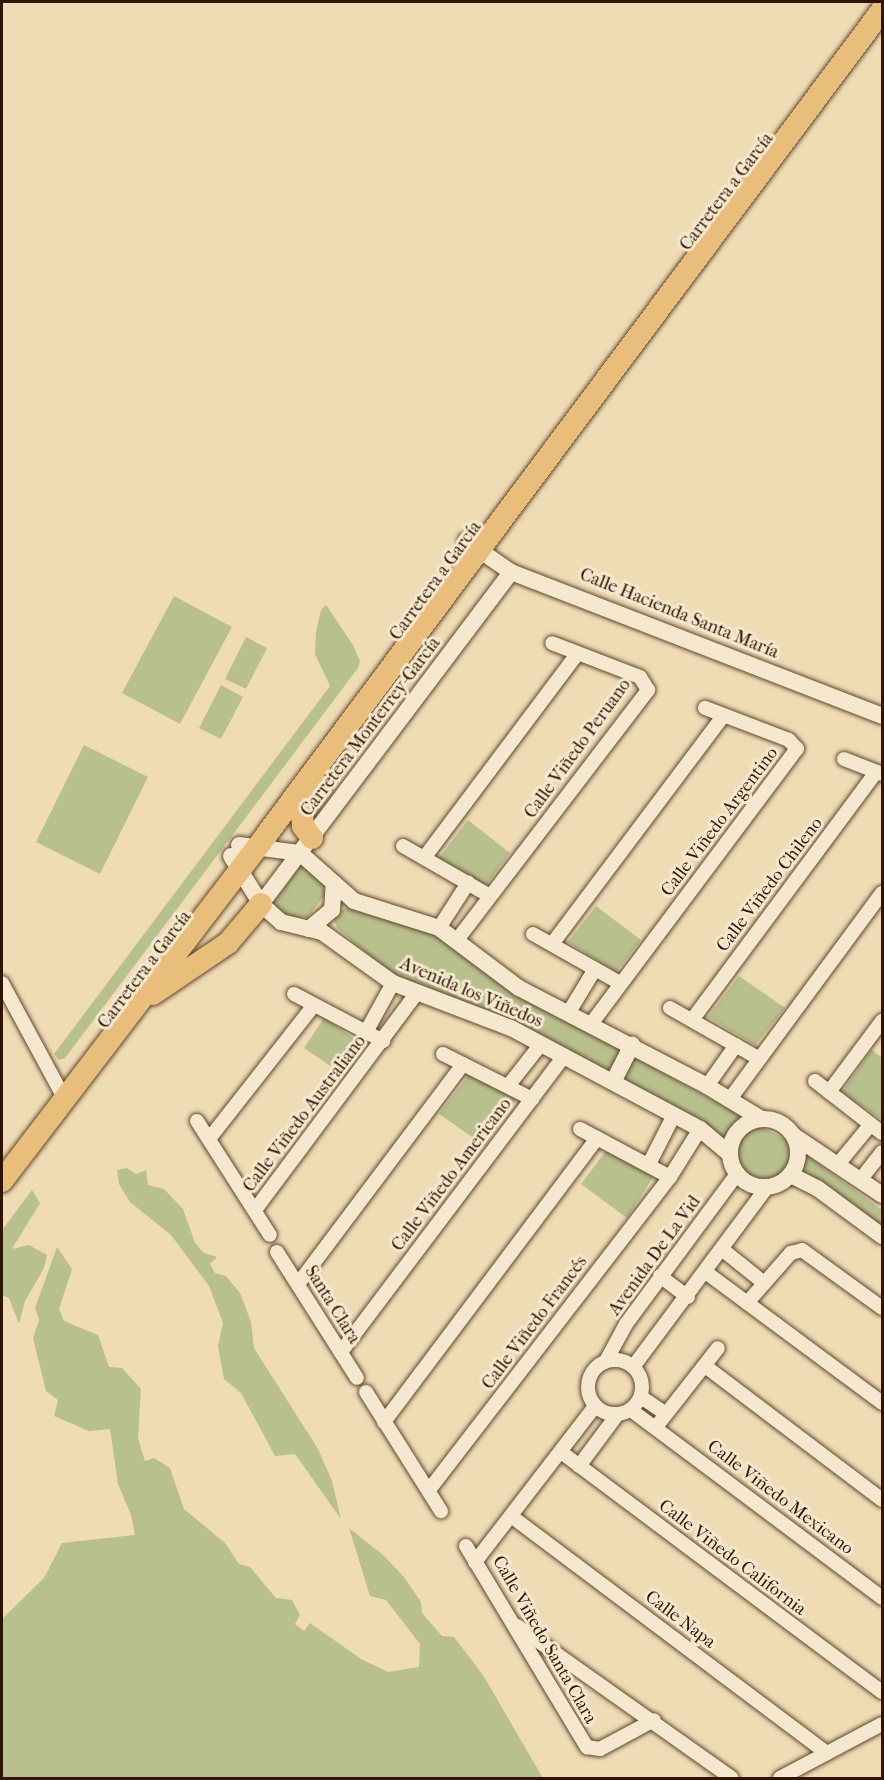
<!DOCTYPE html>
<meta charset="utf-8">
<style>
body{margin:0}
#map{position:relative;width:884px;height:1780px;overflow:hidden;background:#efdcb5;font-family:"IM FELL French Canon",serif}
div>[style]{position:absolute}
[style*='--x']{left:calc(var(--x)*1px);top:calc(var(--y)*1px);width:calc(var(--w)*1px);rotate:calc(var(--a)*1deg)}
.green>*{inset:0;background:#b8c08e}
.roads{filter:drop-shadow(0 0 2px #5f472d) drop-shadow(0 0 2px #5f472d)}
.minor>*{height:14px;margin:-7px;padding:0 7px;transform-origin:7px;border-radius:7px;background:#f5e8cf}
.minor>.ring{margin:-7px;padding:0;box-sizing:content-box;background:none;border:14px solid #f5e8cf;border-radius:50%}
.tertiary>*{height:16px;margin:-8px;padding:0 8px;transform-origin:8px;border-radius:8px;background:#f5e8cf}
.tertiary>.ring{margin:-8px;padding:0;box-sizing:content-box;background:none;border:16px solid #f5e8cf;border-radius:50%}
.primary>*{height:22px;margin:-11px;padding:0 11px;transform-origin:11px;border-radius:11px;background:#e8be7a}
span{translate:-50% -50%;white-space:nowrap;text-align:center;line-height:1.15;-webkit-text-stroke:6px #f5e8cf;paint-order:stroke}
.street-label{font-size:18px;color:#2f1500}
.frame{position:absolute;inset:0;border:3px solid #2f1500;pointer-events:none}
</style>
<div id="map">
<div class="green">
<div style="clip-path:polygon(174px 596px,232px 627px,180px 724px,122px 693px)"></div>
<div style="clip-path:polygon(326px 605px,353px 645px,360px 661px,358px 668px,65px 1058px,59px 1060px,54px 1054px,330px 686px,315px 654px,316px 632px,321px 610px)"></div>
<div style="clip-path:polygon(246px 637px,267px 648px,246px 689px,225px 679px)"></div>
<div style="clip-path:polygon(221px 685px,243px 697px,221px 739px,199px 728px)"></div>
<div style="clip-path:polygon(84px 745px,148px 777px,100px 874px,36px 842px)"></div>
<div style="clip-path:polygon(468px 820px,510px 853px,483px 889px,438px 859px)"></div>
<div style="clip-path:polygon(304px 860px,324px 882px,324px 896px,308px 917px,281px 918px,271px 906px)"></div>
<div style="clip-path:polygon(349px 906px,445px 937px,516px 993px,786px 1140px,882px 1210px,882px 1232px,830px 1192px,768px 1185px,735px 1165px,714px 1131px,491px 1011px,431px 992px,389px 972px,337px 928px,334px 920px,337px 913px)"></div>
<div style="clip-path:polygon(596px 906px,641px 940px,616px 972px,568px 942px)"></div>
<div style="clip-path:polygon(739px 976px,785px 1008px,755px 1045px,708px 1017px)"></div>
<div style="clip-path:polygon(324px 1018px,365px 1046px,345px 1076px,304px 1048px)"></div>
<div style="clip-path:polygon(872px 1050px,882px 1058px,882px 1120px,842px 1092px)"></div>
<div style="clip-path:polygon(471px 1072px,517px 1097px,485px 1146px,439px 1114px)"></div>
<div style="clip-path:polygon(609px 1147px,657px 1171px,627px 1218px,581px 1184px)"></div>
<div style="clip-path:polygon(127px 1168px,136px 1174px,146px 1170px,148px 1185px,164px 1189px,183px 1209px,195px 1243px,204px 1253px,217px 1257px,210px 1264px,215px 1273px,226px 1276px,240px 1293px,251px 1322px,254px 1348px,318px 1449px,332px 1481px,341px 1519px,295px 1454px,275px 1456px,241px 1393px,224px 1379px,218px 1346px,223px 1323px,209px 1286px,171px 1235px,130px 1202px,119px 1184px,117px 1170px)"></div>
<div style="clip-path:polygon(32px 1190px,40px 1203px,12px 1249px,29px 1245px,47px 1255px,44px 1268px,25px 1301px,19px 1324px,9px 1298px,2px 1295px,2px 1230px)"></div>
<div style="clip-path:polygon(57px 1247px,72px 1269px,59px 1309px,64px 1321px,98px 1335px,109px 1367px,122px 1368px,141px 1389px,138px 1438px,145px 1461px,154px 1458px,170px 1468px,184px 1509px,225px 1543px,239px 1564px,250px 1567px,276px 1598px,292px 1600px,300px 1615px,295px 1624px,304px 1631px,310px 1623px,361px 1659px,388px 1672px,419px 1667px,420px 1644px,386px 1600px,370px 1596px,349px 1528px,383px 1555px,404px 1577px,421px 1602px,422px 1613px,442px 1636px,454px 1637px,483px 1675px,543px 1778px,2px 1778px,2px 1619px,44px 1578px,62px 1543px,135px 1535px,131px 1515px,118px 1484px,110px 1429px,89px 1431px,54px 1416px,58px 1400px,46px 1391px,33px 1338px,39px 1320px,35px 1308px)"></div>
</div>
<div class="roads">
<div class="minor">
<div style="--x:844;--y:759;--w:41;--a:21.5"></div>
<div style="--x:403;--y:846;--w:100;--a:29.9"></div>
<div style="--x:424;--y:858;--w:256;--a:-53.1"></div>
<div style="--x:439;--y:928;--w:54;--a:-57.2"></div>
<div style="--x:533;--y:934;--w:100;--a:29.4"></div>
<div style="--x:457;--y:940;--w:315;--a:-52.6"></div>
<div style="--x:648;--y:690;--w:15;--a:-122"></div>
<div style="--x:640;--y:677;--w:94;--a:-158.9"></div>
<div style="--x:552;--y:944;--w:285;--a:-53.1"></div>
<div style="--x:2;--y:983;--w:128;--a:61.6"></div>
<div style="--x:294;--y:994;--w:101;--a:27.8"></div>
<div style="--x:670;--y:1008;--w:101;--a:29.6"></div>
<div style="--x:569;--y:1012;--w:50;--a:-58.8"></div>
<div style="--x:692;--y:1020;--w:309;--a:-53.4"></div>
<div style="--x:591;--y:1024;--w:344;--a:-53.2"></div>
<div style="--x:797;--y:749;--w:12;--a:-132"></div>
<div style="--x:789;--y:740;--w:90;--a:-159.1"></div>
<div style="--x:366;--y:1032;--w:56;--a:-61.1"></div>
<div style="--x:443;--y:1054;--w:100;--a:26.8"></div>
<div style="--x:815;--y:1081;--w:85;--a:37.8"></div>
<div style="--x:508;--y:1086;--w:53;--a:-51.8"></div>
<div style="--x:707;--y:1086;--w:50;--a:-54.7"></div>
<div style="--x:829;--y:1092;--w:89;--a:-53.3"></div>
<div style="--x:730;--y:1099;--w:256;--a:-53.6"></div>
<div style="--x:197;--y:1121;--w:135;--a:57.4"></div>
<div style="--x:580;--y:1129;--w:102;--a:28.1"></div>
<div style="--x:209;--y:1139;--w:170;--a:-51.9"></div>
<div style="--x:839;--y:1163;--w:50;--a:-50.6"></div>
<div style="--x:649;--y:1164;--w:55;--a:-63"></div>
<div style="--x:861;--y:1179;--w:34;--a:-52"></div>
<div style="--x:255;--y:1210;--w:271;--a:-53.3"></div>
<div style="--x:723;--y:1250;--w:53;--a:38.8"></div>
<div style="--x:277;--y:1252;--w:149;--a:57.6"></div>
<div style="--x:707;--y:1273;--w:218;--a:36.6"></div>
<div style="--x:660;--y:1276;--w:35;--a:37"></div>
<div style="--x:298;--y:1284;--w:275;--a:-53.1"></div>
<div style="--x:747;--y:1303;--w:67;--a:-48.7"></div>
<div style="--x:791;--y:1253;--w:11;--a:-15"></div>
<div style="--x:802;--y:1250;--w:99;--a:35.9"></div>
<div style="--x:341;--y:1352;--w:371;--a:-53"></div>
<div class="ring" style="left:588px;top:1360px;width:40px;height:40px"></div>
<div style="--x:606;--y:1361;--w:42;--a:-61.6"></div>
<div style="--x:626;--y:1324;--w:187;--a:-53.5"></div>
<div style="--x:705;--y:1366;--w:222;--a:37.1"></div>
<div style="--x:633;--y:1367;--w:224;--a:-53.3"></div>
<div style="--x:366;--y:1392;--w:141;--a:57.8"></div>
<div style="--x:641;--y:1397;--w:30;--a:34"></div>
<div style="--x:631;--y:1410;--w:314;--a:36.8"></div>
<div style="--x:384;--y:1422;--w:355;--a:-53.1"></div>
<div style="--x:656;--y:1427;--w:100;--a:-51.9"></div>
<div style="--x:561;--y:1452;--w:401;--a:36.8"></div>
<div style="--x:579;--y:1466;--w:64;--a:-53.3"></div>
<div style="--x:429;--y:1490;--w:395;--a:-52.4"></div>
<div style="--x:670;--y:1177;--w:57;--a:-58"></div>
<div style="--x:511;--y:1516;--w:395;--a:36.9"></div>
<div style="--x:466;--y:1546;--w:235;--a:59"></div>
<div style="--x:587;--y:1747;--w:13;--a:9"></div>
<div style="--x:600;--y:1749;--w:61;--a:-28.2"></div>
<div style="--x:475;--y:1562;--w:197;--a:-52.4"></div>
<div style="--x:517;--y:1626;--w:263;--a:35.3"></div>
<div style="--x:780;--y:1778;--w:115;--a:-27.9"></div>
</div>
<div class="tertiary">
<div style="--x:466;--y:541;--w:55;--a:34.6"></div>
<div style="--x:511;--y:572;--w:398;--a:21.2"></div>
<div style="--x:239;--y:845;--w:62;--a:7.5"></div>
<div style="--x:300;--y:853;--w:72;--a:41.6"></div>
<div style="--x:354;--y:901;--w:89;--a:17.6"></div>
<div style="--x:439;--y:928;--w:100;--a:36.9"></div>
<div style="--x:519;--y:988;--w:212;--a:27.5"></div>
<div style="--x:707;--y:1086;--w:62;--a:31.1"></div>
<div style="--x:231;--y:856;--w:57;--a:58"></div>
<div style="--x:261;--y:904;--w:27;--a:42"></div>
<div style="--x:281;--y:922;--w:42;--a:13.7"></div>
<div style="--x:322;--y:932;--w:87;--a:35.7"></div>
<div style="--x:393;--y:983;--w:126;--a:20.9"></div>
<div style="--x:511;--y:1028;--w:214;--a:28.1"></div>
<div style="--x:700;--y:1129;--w:39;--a:40"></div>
<div style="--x:261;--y:904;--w:416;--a:-53"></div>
<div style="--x:309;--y:929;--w:30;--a:-40"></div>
<div style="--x:332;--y:910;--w:27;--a:-86"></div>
<div style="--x:613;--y:1082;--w:42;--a:-62.8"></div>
<div class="ring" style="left:730px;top:1119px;width:52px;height:52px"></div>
<div style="--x:794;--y:1136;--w:106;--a:33.8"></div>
<div style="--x:791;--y:1175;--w:29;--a:27"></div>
<div style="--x:817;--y:1188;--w:81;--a:36.4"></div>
</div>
<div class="primary">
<div style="--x:312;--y:838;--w:15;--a:-127"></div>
<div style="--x:303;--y:826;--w:14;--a:-94"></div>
<div style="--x:302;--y:812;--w:32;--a:-56"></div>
<div style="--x:153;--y:994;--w:91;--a:-34.2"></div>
<div style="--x:228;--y:943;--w:51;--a:-49.8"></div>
<div style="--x:2;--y:1181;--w:437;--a:-52.6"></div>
<div style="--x:267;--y:834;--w:1028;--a:-53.26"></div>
</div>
</div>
<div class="street-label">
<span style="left:727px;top:192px;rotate:-53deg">Carretera a García</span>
<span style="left:436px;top:581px;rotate:-54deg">Carretera a García</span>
<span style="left:679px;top:614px;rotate:22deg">Calle Hacienda Santa María</span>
<span style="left:371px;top:727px;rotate:-53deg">Carretera Monterrey-García</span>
<span style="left:578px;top:749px;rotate:-54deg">Calle Viñedo Peruano</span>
<span style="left:720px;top:822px;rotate:-53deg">Calle Viñedo Argentino</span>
<span style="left:770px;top:885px;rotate:-53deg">Calle Viñedo Chileno</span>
<span style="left:145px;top:970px;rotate:-53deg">Carretera a García</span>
<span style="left:471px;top:993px;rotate:23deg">Avenida los Viñedos</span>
<span style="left:305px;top:1114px;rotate:-53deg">Calle Viñedo Australiano</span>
<span style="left:452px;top:1175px;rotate:-53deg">Calle Viñedo Americano</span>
<span style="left:655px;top:1256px;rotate:-54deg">Avenida De La Vid</span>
<span style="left:332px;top:1305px;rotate:58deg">Santa Clara</span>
<span style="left:535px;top:1323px;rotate:-53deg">Calle Viñedo Francés</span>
<span style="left:780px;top:1498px;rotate:37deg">Calle Viñedo Mexicano</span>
<span style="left:732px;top:1558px;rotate:37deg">Calle Viñedo California</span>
<span style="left:680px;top:1620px;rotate:37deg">Calle Napa</span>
<span style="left:544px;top:1640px;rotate:60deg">Calle Viñedo Santa Clara</span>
</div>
<div class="frame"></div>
</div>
